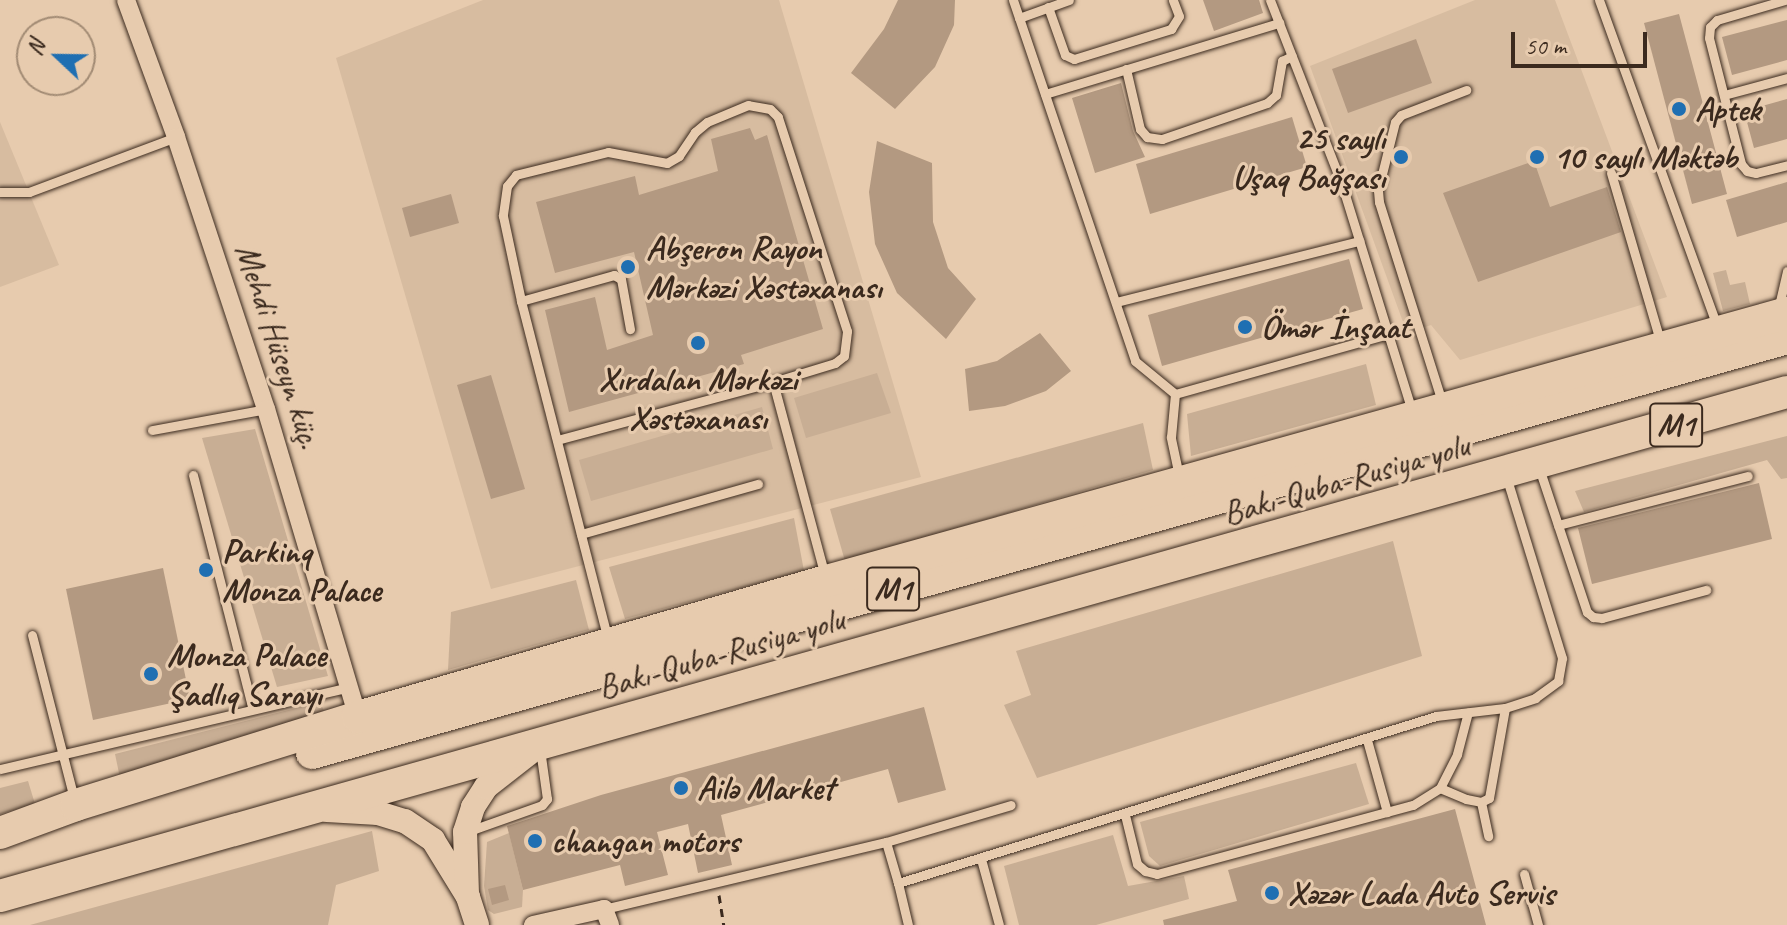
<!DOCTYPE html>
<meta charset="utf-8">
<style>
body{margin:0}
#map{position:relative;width:1787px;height:925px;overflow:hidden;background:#e7cbae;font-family:Caveat,sans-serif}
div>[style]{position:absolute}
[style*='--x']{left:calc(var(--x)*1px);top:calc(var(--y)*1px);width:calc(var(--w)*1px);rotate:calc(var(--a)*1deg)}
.built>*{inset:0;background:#d7bca0}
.green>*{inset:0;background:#c8ae94}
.building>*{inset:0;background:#b39981}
.path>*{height:3px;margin-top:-1.5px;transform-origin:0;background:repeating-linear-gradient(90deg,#3b2a1e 0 8px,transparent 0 14px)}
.roads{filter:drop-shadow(0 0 2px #3b2a1e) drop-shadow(0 0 2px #3b2a1e)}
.lane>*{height:9px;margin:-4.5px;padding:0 4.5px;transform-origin:4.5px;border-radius:4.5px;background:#e7cbae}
.street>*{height:18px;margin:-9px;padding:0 9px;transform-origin:9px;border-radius:9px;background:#e7cbae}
.secondary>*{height:24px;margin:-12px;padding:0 12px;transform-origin:12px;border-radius:12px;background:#e7cbae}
.highway>*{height:32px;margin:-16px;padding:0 16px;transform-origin:16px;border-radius:16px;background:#e7cbae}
.dots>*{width:22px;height:22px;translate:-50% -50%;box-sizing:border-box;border:4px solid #e7cbae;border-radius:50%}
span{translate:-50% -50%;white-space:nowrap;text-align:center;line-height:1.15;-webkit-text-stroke:6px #e7cbae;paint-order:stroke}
.shield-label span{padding:2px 6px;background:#e7cbae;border:2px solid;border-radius:6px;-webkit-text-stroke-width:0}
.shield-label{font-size:32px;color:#3b2a1e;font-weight:700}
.poi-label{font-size:34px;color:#3b2a1e;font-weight:700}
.left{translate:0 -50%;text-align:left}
.right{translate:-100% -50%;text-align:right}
.street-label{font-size:34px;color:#3b2a1e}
.north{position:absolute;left:16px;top:16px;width:80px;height:80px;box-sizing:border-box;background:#e7cbae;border:2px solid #a28b74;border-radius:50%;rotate:292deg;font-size:22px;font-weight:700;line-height:32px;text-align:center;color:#3b2a1e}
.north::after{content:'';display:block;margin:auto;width:28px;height:36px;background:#1f6fb2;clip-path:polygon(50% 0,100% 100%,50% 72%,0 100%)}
.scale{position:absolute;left:1511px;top:32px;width:136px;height:36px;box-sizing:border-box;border:4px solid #3b2a1e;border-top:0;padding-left:10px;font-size:24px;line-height:28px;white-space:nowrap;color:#3b2a1e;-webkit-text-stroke:6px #e7cbae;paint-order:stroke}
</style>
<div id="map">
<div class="built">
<div style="clip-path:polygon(483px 0,779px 0,921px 477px,491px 589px,336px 58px)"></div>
<div style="clip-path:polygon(1475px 0,1555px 0,1667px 297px,1460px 360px,1431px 325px,1407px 333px,1310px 66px)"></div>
<div style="clip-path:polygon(0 122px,59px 265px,0 287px)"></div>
</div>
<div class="green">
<div style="clip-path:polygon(1726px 270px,1730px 285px,1745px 282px,1750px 304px,1723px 311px,1713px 273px)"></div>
<div style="clip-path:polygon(1366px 364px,1376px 405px,1191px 456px,1187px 414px)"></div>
<div style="clip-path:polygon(877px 373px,891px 413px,806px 438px,794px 398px)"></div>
<div style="clip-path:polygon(762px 407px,773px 449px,591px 501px,579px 460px)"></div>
<div style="clip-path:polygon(1143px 423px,1153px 470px,845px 561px,830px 509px)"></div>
<div style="clip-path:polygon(255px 429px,328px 676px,277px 687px,202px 438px)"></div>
<div style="clip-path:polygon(1787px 436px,1787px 478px,1781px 479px,1767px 460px,1584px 512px,1575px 491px)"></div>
<div style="clip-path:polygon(794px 518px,804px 571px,625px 619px,609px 567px)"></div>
<div style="clip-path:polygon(1393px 541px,1422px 656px,1037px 778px,1004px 705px,1031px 695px,1016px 651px)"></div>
<div style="clip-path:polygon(576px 580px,589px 630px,448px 670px,451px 612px)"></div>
<div style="clip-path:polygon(320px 702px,326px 716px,120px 778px,115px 754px)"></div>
<div style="clip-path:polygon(1356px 763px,1369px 804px,1160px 866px,1149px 856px,1140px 822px)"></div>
<div style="clip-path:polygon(28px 781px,35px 804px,0 814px,0 788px)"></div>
<div style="clip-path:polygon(372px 831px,379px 871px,336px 885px,328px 925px,30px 925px)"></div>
<div style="clip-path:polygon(509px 833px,523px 890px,522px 907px,494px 914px,488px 910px,484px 886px,487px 842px)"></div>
<div style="clip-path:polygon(1113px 835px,1128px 886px,1184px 876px,1189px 899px,1096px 925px,1019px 925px,1004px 866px)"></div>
</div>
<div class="building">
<div style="clip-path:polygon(898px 0,955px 0,954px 25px,935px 67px,895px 109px,851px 73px,884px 29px)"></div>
<div style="clip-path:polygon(1203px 0,1259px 0,1263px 13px,1214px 31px)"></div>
<div style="clip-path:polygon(1679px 14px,1727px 194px,1692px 204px,1644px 23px)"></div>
<div style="clip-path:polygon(1787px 20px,1787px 60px,1732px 75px,1722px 37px)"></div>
<div style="clip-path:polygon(1416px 39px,1432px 83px,1348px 113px,1332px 69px)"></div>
<div style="clip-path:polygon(1121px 83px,1133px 131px,1145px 157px,1095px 173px,1072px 98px)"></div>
<div style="clip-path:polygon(1787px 99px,1787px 139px,1754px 148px,1744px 111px)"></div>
<div style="clip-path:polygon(1292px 117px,1307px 167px,1150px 214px,1136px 164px)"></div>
<div style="clip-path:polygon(750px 128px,755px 140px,767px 135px,823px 329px,741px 355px,744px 364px,569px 412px,545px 310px,595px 297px,607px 350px,653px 335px,634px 252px,555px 273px,536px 202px,635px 176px,639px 195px,718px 171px,711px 139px)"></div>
<div style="clip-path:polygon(877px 141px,932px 163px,933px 222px,948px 268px,976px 299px,946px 339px,897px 293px,875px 244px,869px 192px)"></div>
<div style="clip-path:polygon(1534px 161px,1550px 207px,1607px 187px,1621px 232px,1478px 282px,1443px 193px)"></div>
<div style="clip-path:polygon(1787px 182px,1787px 222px,1737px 237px,1726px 200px)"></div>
<div style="clip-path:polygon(451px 194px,459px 223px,410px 237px,402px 208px)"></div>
<div style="clip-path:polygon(1349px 259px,1363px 309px,1162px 366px,1148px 315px)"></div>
<div style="clip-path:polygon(1040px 333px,1071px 371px,1046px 391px,1005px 406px,969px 411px,965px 369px,997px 361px)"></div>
<div style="clip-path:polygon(491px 375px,525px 489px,491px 499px,457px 385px)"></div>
<div style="clip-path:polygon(1759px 483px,1772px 539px,1592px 584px,1578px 528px)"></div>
<div style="clip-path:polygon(163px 568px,190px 699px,93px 720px,66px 589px)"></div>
<div style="clip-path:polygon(924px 707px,946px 790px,898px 803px,888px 769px,721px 815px,732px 865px,698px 873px,688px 824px,657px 832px,668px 875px,625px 886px,620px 865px,523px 890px,507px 826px,601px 795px)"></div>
<div style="clip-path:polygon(1455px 809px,1486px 925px,1164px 925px,1163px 920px,1237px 901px,1228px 870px)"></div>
<div style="clip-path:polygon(505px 885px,509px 900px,492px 905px,488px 889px)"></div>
</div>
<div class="path">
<div style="--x:719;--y:895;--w:30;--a:81"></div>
</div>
<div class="roads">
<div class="lane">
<div style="--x:1013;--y:0;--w:381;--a:71.3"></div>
<div style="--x:1135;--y:361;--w:52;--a:39.5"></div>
<div style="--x:1270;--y:0;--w:199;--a:68.7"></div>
<div style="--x:1342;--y:185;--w:240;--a:72.8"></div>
<div style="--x:1599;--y:0;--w:349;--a:70.1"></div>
<div style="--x:1785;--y:0;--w:71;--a:163.6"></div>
<div style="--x:1717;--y:20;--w:10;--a:135"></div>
<div style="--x:1710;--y:27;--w:11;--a:95"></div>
<div style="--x:1709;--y:38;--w:130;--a:75.7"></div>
<div style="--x:1741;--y:164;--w:9;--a:49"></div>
<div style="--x:1747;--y:171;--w:9;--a:13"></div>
<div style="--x:1756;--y:173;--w:32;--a:-14"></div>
<div style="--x:1048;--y:7;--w:51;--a:70.5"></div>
<div style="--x:1065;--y:55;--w:10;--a:24"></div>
<div style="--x:1074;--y:59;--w:102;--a:-17.2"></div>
<div style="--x:1171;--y:29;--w:15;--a:-58"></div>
<div style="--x:1179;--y:16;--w:17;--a:-111"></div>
<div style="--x:1019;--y:18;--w:53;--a:-19.8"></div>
<div style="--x:1126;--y:69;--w:62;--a:76.9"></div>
<div style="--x:1140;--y:129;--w:11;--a:49"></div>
<div style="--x:1147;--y:137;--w:15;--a:8"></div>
<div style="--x:1162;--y:139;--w:111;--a:-18.9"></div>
<div style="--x:1267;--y:103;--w:12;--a:-42"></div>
<div style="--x:1276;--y:95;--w:35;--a:-80"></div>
<div style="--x:1282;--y:61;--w:11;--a:-27"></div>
<div style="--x:1045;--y:94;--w:245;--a:-16.9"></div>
<div style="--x:1724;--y:95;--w:65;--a:-15.1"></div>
<div style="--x:1611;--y:173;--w:178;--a:73.7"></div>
<div style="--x:0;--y:192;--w:29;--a:0"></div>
<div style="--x:29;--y:192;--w:157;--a:-20.5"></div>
<div style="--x:521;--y:301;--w:97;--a:-15.6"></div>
<div style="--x:614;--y:275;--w:8;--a:30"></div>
<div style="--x:621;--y:279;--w:51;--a:79.8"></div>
<div style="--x:1116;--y:302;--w:251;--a:-14.1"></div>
<div style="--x:1778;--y:310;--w:40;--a:-77"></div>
<div style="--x:773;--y:382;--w:201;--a:75"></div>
<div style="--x:1443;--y:405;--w:213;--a:-107.5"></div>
<div style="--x:1379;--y:202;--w:12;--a:-95"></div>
<div style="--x:1378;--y:190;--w:70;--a:-76"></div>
<div style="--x:1395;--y:122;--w:9;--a:-49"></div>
<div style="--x:1401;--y:115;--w:70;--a:-21"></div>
<div style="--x:152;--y:430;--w:116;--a:-10.4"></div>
<div style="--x:557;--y:440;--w:224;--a:-15"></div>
<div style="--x:773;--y:382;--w:65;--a:-17"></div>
<div style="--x:835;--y:363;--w:11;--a:-38"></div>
<div style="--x:844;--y:356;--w:25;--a:-83"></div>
<div style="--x:847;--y:331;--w:225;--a:-107.9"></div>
<div style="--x:778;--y:117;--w:11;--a:-135"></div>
<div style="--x:770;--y:109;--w:22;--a:-170"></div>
<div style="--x:748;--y:105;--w:44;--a:157.5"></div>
<div style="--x:707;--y:122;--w:16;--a:140"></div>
<div style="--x:695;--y:132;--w:29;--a:124"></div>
<div style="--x:679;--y:156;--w:14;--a:150"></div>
<div style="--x:667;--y:163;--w:60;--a:-169.4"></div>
<div style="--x:608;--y:152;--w:95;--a:166"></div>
<div style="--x:516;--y:175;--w:14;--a:129"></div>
<div style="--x:507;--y:186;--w:30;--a:98"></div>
<div style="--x:503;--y:216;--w:87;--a:78"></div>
<div style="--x:521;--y:301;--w:350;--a:75.6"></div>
<div style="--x:1539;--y:468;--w:152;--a:71.6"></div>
<div style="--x:1587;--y:612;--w:8;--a:40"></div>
<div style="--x:1593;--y:617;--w:9;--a:6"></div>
<div style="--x:1602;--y:618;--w:108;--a:-15.1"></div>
<div style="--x:193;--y:475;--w:239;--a:75.7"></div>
<div style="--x:1179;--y:476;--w:40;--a:-102"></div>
<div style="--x:1171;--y:437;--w:43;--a:-84.7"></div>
<div style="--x:1175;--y:394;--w:221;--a:-15.7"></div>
<div style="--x:1558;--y:525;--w:196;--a:-14.5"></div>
<div style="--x:581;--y:534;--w:184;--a:-15.8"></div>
<div style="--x:32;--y:635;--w:168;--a:75.6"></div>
<div style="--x:1367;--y:740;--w:75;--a:74.5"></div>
<div style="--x:0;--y:769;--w:359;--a:-13.2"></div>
<div style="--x:1440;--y:788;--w:28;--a:23"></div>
<div style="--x:1466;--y:799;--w:15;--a:11"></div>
<div style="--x:1481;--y:802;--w:9;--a:-27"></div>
<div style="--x:1489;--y:798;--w:91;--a:-79.9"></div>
<div style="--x:1481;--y:802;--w:35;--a:78"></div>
<div style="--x:1125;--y:815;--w:50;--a:76.2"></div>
<div style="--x:1137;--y:864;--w:11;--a:41"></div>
<div style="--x:1145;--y:871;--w:12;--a:14"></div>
<div style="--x:1157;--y:874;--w:265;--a:-15.1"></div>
<div style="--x:1413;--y:805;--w:32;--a:-32"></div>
<div style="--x:1440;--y:788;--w:38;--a:-63"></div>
<div style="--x:1457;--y:754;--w:43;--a:-75.3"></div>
<div style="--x:469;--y:831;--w:77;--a:-19.6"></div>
<div style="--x:542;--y:805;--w:8;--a:-50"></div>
<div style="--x:547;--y:799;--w:50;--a:-98"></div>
<div style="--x:886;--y:842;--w:130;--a:-16.5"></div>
<div style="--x:981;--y:859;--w:68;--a:74.7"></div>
<div style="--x:1524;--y:874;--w:53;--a:74.6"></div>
<div style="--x:898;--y:883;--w:43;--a:76.6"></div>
<div style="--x:604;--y:909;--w:290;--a:-13.4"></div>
<div style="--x:886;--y:842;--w:43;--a:73.7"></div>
<div style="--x:898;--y:883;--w:563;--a:-17.24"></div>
<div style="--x:1436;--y:716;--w:69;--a:-6.6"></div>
<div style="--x:1505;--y:708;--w:32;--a:-18"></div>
<div style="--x:1535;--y:698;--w:29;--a:-36"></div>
<div style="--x:1558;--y:681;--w:23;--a:-80"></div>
<div style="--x:1562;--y:658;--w:190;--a:-107.1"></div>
</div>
<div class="street">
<div style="--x:126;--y:0;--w:146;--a:69.9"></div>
<div style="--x:176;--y:137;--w:287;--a:71.7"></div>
<div style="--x:266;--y:409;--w:321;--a:73.4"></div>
<div style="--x:533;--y:925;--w:73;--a:-12.7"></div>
<div style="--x:604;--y:909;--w:17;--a:69"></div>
</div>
<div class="secondary">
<div style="--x:327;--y:810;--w:51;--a:3.4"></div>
<div style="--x:378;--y:813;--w:28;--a:17"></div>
<div style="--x:405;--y:821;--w:34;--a:34"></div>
<div style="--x:433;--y:840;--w:67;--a:58.4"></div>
<div style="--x:468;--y:897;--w:29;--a:72"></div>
<div style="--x:467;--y:894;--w:62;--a:-91.8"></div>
<div style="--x:465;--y:832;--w:26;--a:-72"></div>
<div style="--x:473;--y:807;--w:24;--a:-57"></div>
<div style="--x:486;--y:787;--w:58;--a:-38"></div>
</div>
<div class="highway">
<div style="--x:312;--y:753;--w:1532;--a:-15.71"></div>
<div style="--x:0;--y:833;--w:81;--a:-20.2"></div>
<div style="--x:76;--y:805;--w:295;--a:-17.3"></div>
<div style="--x:358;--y:717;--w:488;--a:-16.2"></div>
<div style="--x:827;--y:581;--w:997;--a:-15.6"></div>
<div style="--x:0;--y:896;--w:1857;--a:-15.75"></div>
</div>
</div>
<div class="dots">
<div style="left:1679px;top:109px;background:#1f6fb2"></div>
<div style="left:1401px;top:157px;background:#1f6fb2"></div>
<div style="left:1537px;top:157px;background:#1f6fb2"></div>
<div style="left:628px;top:267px;background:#1f6fb2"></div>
<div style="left:1245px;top:327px;background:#1f6fb2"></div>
<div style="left:698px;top:343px;background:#1f6fb2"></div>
<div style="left:206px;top:570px;background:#1f6fb2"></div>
<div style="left:151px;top:674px;background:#1f6fb2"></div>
<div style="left:681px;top:788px;background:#1f6fb2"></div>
<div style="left:535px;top:841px;background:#1f6fb2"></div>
<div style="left:1272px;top:893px;background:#1f6fb2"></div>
</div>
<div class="shield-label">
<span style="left:1676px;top:425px">M1</span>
<span style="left:893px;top:589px">M1</span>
</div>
<div class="poi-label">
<span class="left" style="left:1695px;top:109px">Aptek</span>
<span class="right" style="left:1385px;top:157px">25 saylı<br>Uşaq Bağşası</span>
<span class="left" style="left:1553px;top:157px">10 saylı Məktəb</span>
<span class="left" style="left:646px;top:267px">Abşeron Rayon<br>Mərkəzi Xəstəxanası</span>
<span class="left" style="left:1261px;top:327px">Ömər İnşaat</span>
<span style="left:698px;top:398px">Xırdalan Mərkəzi<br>Xəstəxanası</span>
<span class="left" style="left:222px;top:570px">Parkinq<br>Monza Palace</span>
<span class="left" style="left:167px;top:674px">Monza Palace<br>Şadlıq Sarayı</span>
<span class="left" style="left:697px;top:788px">Ailə Market</span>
<span class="left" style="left:551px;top:841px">changan motors</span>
<span class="left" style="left:1288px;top:893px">Xəzər Lada Avto Servis</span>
</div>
<div class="street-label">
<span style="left:279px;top:346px;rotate:72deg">Mehdi Hüseyn küç.</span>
<span style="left:1346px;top:479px;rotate:-16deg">Bakı-Quba-Rusiya yolu</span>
<span style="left:721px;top:653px;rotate:-16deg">Bakı-Quba-Rusiya yolu</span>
</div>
<div class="north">N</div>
<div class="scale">50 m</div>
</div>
